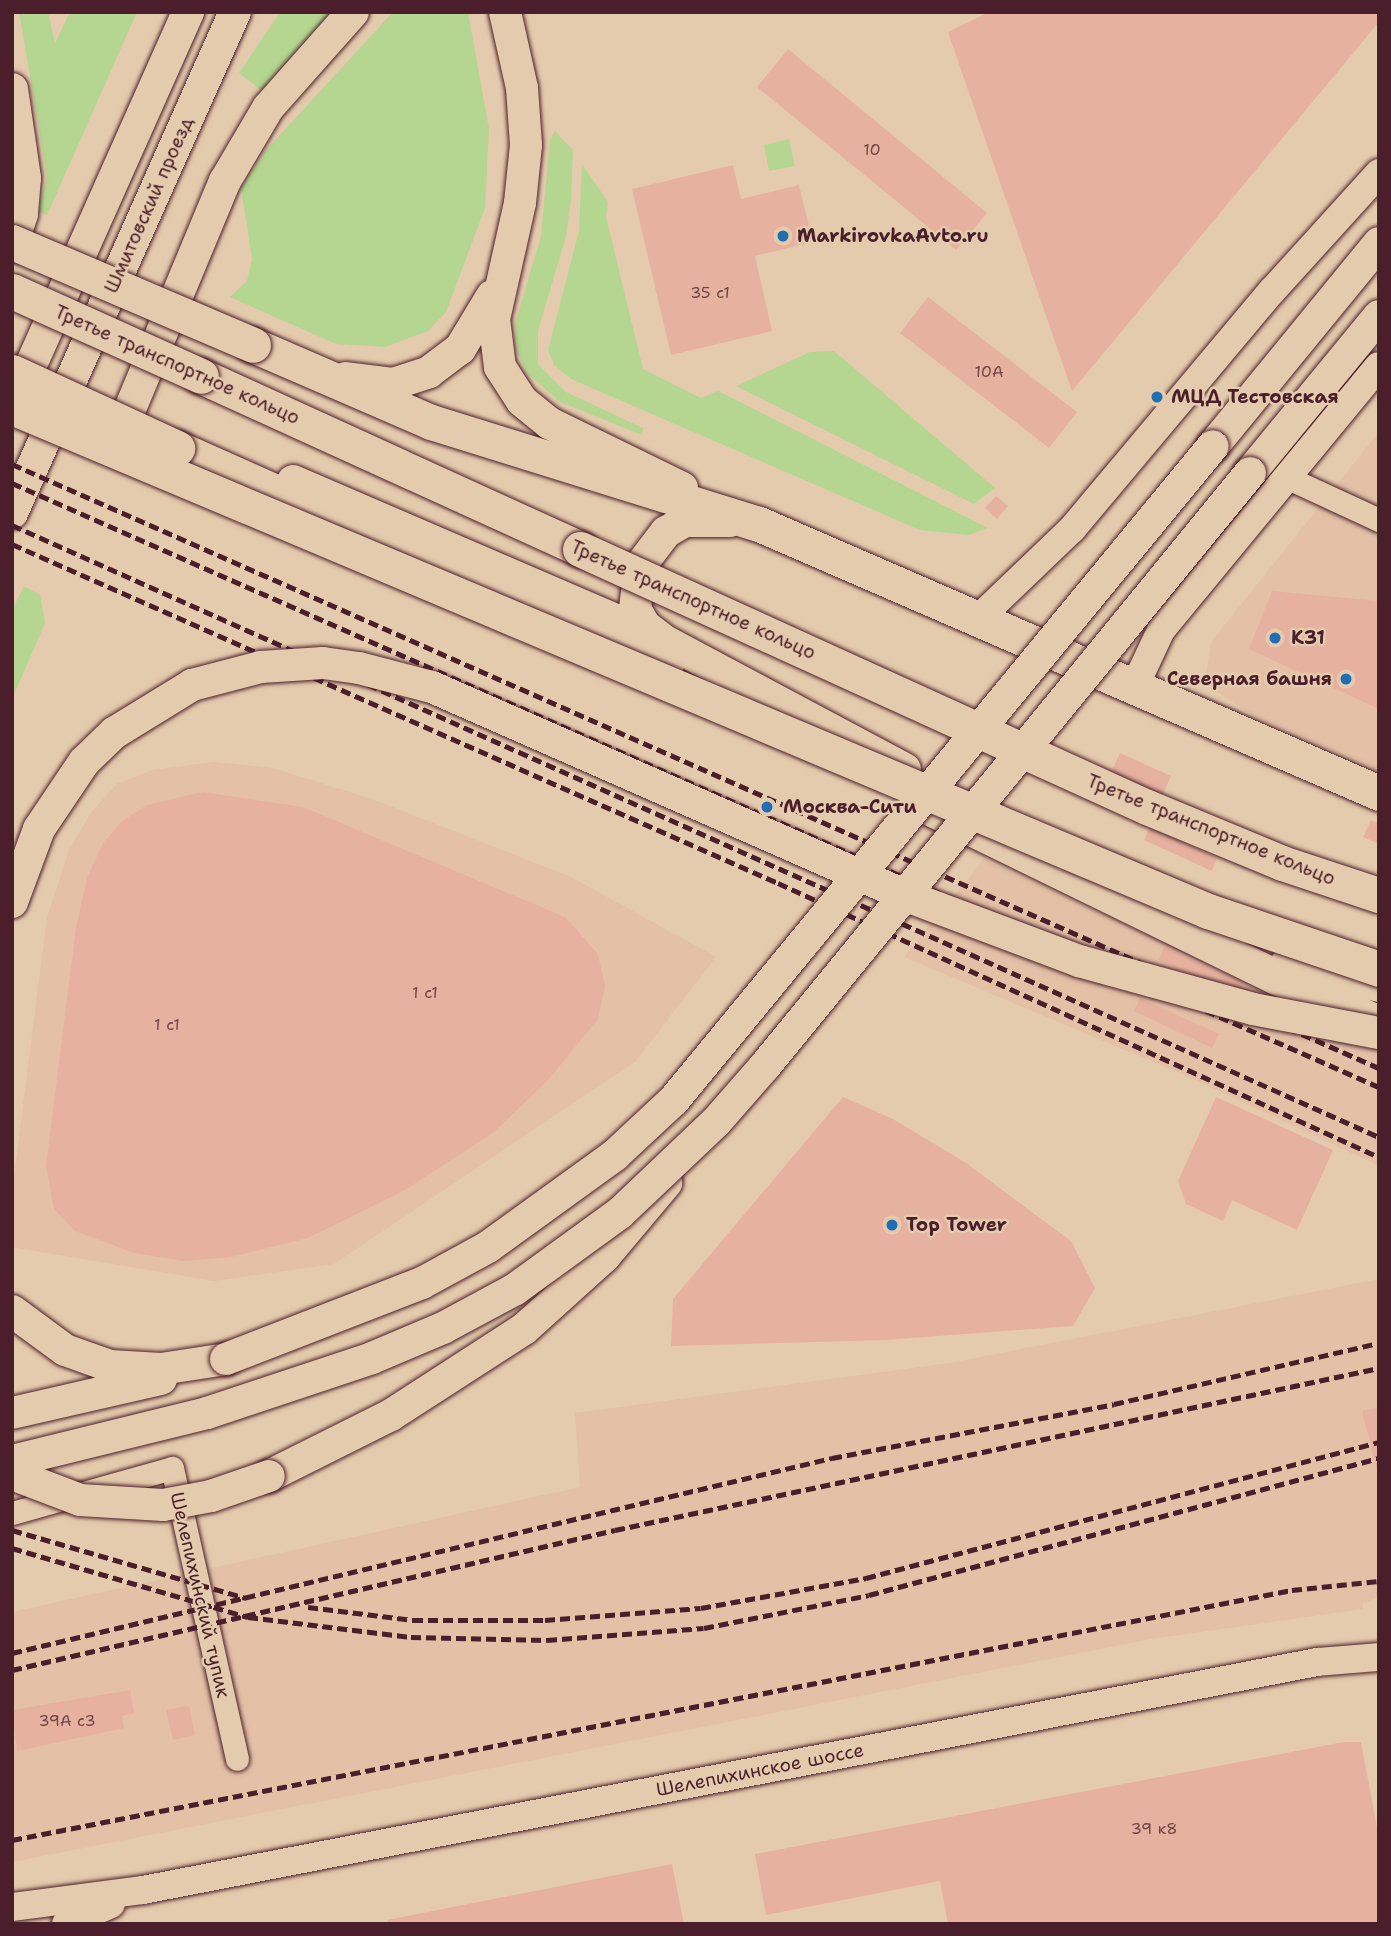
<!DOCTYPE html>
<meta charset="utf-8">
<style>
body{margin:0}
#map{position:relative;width:1391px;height:1936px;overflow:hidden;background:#e5cbad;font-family:"Shantell Sans",sans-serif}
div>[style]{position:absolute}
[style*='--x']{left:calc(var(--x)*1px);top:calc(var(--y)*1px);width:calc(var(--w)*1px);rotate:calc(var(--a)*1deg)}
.built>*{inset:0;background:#e3c0a6}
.green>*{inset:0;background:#b4d690}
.building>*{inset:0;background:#e7b19f}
.roads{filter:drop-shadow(0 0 2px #4a1f2b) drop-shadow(0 0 2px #4a1f2b)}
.minor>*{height:23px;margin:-11.5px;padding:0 11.5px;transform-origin:11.5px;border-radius:11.5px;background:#e5cbad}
.tertiary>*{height:28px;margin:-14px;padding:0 14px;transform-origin:14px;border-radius:14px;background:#e5cbad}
.secondary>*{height:32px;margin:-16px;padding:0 16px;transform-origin:16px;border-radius:16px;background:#e5cbad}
.primary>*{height:35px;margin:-17.5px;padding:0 17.5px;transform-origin:17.5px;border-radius:17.5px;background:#e5cbad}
.rail>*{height:5px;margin-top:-2.5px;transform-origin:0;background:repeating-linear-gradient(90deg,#4a1f2b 0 10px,transparent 0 15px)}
.bridges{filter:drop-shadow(0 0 2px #4a1f2b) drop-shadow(0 0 2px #4a1f2b)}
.secondary-bridge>*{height:32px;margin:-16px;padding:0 16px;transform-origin:16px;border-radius:16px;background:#e5cbad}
.primary-bridge>*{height:35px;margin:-17.5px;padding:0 17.5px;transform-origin:17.5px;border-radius:17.5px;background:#e5cbad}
.dots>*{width:19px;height:19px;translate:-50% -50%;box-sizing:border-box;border:4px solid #e5cbad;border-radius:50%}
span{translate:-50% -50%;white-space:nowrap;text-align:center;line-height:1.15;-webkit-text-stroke:5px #e5cbad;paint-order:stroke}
.number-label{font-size:16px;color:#714448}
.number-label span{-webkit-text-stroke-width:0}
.street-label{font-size:19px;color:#4a1f2b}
.poi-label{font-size:19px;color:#4a1f2b;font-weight:700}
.left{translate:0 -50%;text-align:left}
.right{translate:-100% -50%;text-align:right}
.frame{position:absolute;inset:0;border:14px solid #4a1f2b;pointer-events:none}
</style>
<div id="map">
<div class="built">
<div style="clip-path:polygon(1379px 432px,1379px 771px,1255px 717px,1205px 684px,1211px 642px)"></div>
<div style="clip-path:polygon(214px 762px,273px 768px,372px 799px,571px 877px,716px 957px,636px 1061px,334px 1264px,214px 1281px,12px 1247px,12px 1192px,47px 918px,69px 850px,92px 811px,117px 784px,152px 770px)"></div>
<div style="clip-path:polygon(984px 859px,1379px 1042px,1379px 1166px,1191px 1078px,904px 957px)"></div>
<div style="clip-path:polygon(1379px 1279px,1379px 1596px,1363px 1604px,1363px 1609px,1151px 1639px,12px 1862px,12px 1612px,580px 1487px,575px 1413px,950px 1363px)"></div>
</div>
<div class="green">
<div style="clip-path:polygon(19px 12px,48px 12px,55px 43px,70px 12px,137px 12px,47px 215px,38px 211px,47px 177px)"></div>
<div style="clip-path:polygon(280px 12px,337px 12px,266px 94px,239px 73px)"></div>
<div style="clip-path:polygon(393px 12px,468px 12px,489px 129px,485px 208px,446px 312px,428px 331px,385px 347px,336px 344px,230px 297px,247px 281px,252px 259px,241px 188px,266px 150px)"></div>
<div style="clip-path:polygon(555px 131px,573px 150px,571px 199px,566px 236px,538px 331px,538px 364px,566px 392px,643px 428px,642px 435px,560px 402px,527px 373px,517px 351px,515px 324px,541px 236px,550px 140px)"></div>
<div style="clip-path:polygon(789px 139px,795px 166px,769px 171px,764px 145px)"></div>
<div style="clip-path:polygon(582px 164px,608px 202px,606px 217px,643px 369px,701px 398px,718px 391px,988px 528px,968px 535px,920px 530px,571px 379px,554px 365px,548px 350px,579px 231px)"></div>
<div style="clip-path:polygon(834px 351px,995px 488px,974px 504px,736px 386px,810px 352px)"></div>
<div style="clip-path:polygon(24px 586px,40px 595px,45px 623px,12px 699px,12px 610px)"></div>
</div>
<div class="building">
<div style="clip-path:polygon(989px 12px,1379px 12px,1379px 22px,1072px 391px,948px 32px)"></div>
<div style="clip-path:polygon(788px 49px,987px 213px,956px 250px,757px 87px)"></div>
<div style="clip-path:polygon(733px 165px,741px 199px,799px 185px,813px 242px,755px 256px,772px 331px,671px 355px,632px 189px)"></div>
<div style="clip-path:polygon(928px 297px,1077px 412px,1049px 448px,900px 333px)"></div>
<div style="clip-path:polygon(996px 496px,1008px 506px,997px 519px,985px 508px)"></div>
<div style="clip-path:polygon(1272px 591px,1379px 601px,1379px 709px,1249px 649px)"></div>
<div style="clip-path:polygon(1120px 753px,1171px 776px,1150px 822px,1099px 799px)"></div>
<div style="clip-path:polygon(203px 792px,303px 807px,565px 917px,598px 954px,605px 986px,598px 1019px,549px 1079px,494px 1132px,405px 1190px,308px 1238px,231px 1257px,184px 1261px,134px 1253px,75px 1231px,54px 1209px,46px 1166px,76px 927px,87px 878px,103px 843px,121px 822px,147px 805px)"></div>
<div style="clip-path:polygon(1371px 820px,1379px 824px,1379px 844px,1363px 837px)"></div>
<div style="clip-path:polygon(1150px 827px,1217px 858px,1212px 871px,1144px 840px)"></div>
<div style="clip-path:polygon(1164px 947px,1243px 983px,1236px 997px,1158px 960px)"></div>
<div style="clip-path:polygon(1140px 998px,1219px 1034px,1212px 1048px,1134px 1011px)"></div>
<div style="clip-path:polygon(843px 1097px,893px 1119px,966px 1163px,1071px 1241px,1095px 1288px,1073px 1326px,885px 1340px,671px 1346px,673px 1299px)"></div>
<div style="clip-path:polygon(1216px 1097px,1333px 1150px,1297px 1230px,1232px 1200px,1223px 1221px,1186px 1204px,1178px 1181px)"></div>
<div style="clip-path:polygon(1379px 1407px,1379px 1474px,1378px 1474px,1362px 1411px)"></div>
<div style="clip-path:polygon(130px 1690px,134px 1713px,122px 1716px,124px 1728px,17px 1751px,12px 1710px)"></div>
<div style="clip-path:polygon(189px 1706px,195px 1735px,173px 1740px,166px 1710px)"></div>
<div style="clip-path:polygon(1344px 1742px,1361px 1742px,1379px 1838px,1379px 1924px,948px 1924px,940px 1881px,766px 1915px,755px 1854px)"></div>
<div style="clip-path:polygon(672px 1864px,684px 1924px,388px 1924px,387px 1920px)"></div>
</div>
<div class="roads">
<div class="minor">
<div style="--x:1288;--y:478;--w:100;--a:24.8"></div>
<div style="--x:12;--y:1513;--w:166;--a:-15.7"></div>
<div style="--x:172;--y:1468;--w:298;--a:77.4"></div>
</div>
<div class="tertiary">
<div style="--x:976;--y:621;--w:133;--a:-43.8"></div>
<div style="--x:1072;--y:529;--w:311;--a:-50"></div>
<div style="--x:1272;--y:291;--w:159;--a:-47.8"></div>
<div style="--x:1134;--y:688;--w:64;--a:-65"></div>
<div style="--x:1161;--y:630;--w:342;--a:-50.5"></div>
<div style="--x:12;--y:1907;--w:132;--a:-7.4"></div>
<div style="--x:143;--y:1890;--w:1196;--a:-10.99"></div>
<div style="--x:1317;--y:1662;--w:62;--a:-4.6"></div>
<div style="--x:66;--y:1924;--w:49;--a:-24"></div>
</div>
<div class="secondary">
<div style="--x:505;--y:12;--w:78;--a:77.4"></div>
<div style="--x:522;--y:88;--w:57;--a:86"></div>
<div style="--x:526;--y:145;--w:58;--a:95.9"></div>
<div style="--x:520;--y:203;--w:119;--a:102.6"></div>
<div style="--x:494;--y:319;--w:48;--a:82.9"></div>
<div style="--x:500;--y:367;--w:40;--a:57.1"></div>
<div style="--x:522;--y:401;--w:35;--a:39"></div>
<div style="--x:549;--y:423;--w:148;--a:26"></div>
<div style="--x:12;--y:89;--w:90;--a:81.7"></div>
<div style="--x:25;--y:178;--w:36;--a:95"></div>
<div style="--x:22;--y:214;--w:33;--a:108"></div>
<div style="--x:346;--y:378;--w:47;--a:7.3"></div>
<div style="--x:393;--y:384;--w:38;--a:-18"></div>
<div style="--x:429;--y:372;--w:39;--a:-37"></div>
<div style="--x:460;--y:349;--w:62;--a:-58.9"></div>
<div style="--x:15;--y:401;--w:426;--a:-66"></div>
<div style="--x:129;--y:446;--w:25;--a:-99"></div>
<div style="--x:125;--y:421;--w:260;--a:-67.4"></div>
<div style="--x:225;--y:181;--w:85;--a:-59.5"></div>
<div style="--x:268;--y:108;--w:128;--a:-48.5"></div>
<div style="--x:1213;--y:446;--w:262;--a:-50.7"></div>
<div style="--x:1250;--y:473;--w:203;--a:-50.6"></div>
<div style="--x:293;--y:481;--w:405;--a:23.3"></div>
<div style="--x:665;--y:641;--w:272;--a:28.1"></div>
<div style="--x:12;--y:513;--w:548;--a:-66.01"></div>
<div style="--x:661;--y:638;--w:20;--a:-143"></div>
<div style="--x:645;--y:626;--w:20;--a:-120"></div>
<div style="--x:635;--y:609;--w:43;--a:-83.4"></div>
<div style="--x:640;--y:566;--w:43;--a:-52.6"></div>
<div style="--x:666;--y:532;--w:22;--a:-30"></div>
<div style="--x:685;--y:521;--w:45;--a:0"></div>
<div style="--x:1286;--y:964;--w:96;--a:13.3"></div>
<div style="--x:12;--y:1311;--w:66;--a:36.3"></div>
<div style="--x:65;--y:1350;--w:48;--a:19.6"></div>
<div style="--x:110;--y:1366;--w:51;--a:3.4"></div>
<div style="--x:161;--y:1369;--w:66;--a:-8.7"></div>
<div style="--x:12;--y:1413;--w:153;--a:-12.9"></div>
<div style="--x:269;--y:1476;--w:136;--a:-26.6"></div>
<div style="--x:391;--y:1415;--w:158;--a:-32.9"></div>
<div style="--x:524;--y:1329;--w:108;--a:-42"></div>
<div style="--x:604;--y:1257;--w:97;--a:-50"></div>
</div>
<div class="primary">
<div style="--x:253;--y:345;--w:194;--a:23.4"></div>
<div style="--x:431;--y:422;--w:343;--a:17.3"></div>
<div style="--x:759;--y:524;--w:676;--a:23.45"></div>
<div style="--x:201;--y:376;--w:417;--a:24.5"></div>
<div style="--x:177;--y:448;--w:535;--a:24.03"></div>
<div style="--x:934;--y:810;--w:381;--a:26"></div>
<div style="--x:1276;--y:977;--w:113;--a:24.1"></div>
</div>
</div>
<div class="rail">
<div style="--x:12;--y:464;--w:1494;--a:23.84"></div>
<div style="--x:12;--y:483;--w:1494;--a:23.84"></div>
<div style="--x:12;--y:525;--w:1498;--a:24.12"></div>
<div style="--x:12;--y:544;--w:838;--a:23.87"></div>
<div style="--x:778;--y:883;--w:661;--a:24.51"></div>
<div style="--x:12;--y:1530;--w:244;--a:16.2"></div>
<div style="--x:12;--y:1548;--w:246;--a:16.3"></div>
<div style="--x:248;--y:1617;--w:164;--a:7"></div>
<div style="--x:411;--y:1637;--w:136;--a:1.3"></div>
<div style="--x:547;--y:1640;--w:157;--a:-4.4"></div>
<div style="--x:704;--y:1628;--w:168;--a:-11.3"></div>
<div style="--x:869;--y:1595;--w:528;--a:-15.04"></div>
<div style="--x:308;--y:1607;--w:106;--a:7.1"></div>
<div style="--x:413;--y:1620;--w:132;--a:0"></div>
<div style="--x:545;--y:1620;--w:156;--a:-4.4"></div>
<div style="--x:701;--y:1608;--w:168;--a:-10.3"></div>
<div style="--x:866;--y:1578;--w:531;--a:-14.85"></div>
<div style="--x:12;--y:1653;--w:843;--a:-13.38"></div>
<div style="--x:832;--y:1458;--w:287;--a:-10.8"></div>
<div style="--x:1114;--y:1404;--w:272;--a:-13"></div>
<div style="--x:12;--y:1670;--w:619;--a:-13.07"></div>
<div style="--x:615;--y:1530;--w:781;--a:-11.97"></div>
<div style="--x:12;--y:1840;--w:1304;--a:-11.05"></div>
<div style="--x:1292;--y:1590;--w:87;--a:-5.9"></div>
</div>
<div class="bridges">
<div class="secondary-bridge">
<div style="--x:12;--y:902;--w:78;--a:-69.7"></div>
<div style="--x:39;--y:829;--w:81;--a:-56.1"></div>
<div style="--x:84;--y:762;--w:42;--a:-44"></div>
<div style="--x:114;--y:733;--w:92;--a:-31.6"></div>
<div style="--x:192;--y:685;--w:71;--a:-14.6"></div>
<div style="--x:261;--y:667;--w:62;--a:-3.7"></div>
<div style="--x:323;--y:663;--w:36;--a:8"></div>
<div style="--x:359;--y:668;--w:75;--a:14.6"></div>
<div style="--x:432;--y:687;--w:521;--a:23.76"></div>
<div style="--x:909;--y:897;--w:182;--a:20.6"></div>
<div style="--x:1079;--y:961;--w:180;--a:15.4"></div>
<div style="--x:1253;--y:1009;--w:128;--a:10.8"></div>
<div style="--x:226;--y:1359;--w:210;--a:-21.2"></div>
<div style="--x:422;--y:1283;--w:75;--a:-28.6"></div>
<div style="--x:488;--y:1247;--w:157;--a:-35.9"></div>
<div style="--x:615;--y:1155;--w:81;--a:-43"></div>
<div style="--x:674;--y:1100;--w:847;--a:-50.51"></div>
<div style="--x:12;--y:1461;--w:201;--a:-13.8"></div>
<div style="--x:207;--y:1413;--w:174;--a:-18.4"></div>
<div style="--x:372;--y:1358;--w:77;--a:-22.9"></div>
<div style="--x:443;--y:1328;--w:81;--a:-28.2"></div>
<div style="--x:514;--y:1290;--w:131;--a:-36"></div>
<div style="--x:620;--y:1213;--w:132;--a:-43.5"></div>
<div style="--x:716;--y:1122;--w:74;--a:-48.8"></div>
<div style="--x:765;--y:1066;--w:766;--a:-50.72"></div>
<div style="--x:12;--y:1474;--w:73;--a:20.9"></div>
<div style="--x:80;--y:1500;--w:83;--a:3.4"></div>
<div style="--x:163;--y:1505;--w:49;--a:-10.6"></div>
<div style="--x:211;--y:1496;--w:61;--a:-19"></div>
</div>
<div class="primary-bridge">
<div style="--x:12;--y:242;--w:262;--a:23.1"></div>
<div style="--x:12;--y:291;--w:207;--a:24.2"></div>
<div style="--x:12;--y:372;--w:182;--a:24.7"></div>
<div style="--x:12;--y:407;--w:1298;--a:22.85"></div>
<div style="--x:1208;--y:911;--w:181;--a:18.7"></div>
<div style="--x:580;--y:549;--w:623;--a:24.47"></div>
<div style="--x:1147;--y:807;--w:146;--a:22.5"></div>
<div style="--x:1282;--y:863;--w:102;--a:18.3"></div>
</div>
</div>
<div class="dots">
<div style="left:783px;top:236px;background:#1f6fb2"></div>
<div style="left:1157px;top:397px;background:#1f6fb2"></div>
<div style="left:1275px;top:638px;background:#1f6fb2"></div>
<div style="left:1346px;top:679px;background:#1f6fb2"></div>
<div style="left:767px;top:807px;background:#1f6fb2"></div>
<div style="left:892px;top:1225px;background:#1f6fb2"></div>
</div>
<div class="number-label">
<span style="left:872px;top:150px">10</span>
<span style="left:710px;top:293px">35 с1</span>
<span style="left:989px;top:372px">10А</span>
<span style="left:425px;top:993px">1 с1</span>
<span style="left:167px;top:1025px">1 с1</span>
<span style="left:67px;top:1721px">39А с3</span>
<span style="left:1154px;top:1829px">39 к8</span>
</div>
<div class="street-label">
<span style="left:149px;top:205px;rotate:-66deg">Шмитовский проезд</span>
<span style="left:177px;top:365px;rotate:24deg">Третье транспортное кольцо</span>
<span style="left:693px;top:600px;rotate:24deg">Третье транспортное кольцо</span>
<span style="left:1211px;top:830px;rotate:22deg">Третье транспортное кольцо</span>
<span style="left:200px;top:1595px;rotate:77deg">Шелепихинский тупик</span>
<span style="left:760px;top:1770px;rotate:-11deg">Шелепихинское шоссе</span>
</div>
<div class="poi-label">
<span class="left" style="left:797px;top:236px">MarkirovkaAvto.ru</span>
<span class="left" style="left:1171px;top:397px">МЦД Тестовская</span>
<span class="left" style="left:1291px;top:638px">К31</span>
<span class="right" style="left:1332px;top:679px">Северная башня</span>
<span class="left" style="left:783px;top:807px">Москва-Сити</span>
<span class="left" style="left:906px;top:1225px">Top Tower</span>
</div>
<div class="frame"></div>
</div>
